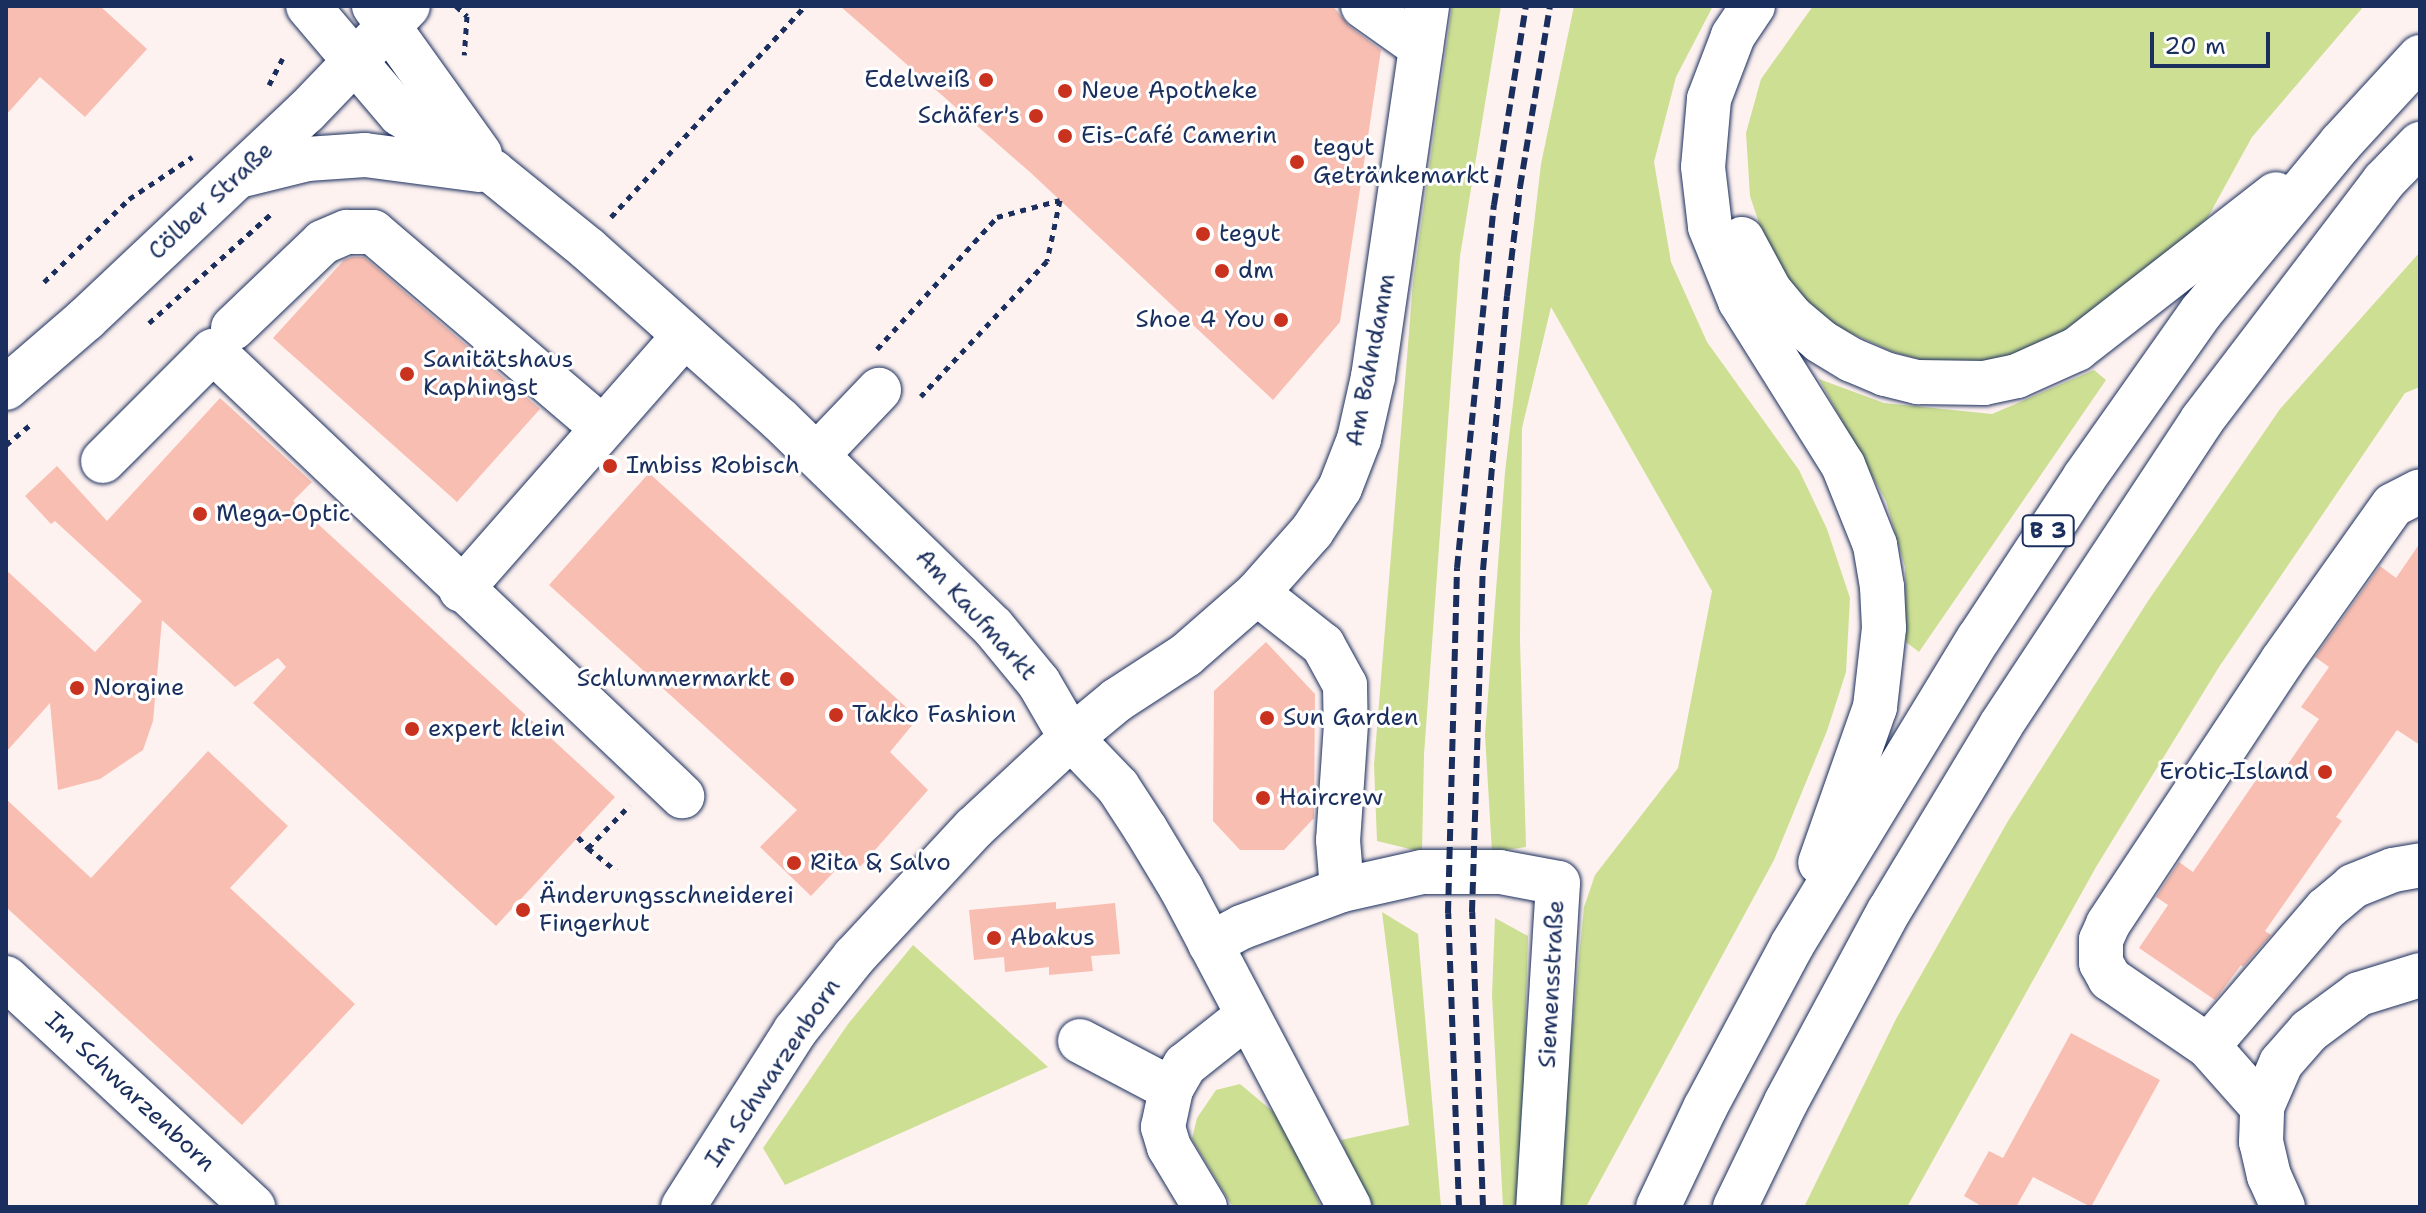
<!DOCTYPE html>
<meta charset="utf-8">
<style>
body{margin:0}
#map{position:relative;width:2426px;height:1213px;overflow:hidden;background:#fef2f0;font-family:"Shantell Sans",sans-serif}
div>[style]{position:absolute}
[style*='--x']{left:calc(var(--x)*1px);top:calc(var(--y)*1px);width:calc(var(--w)*1px);rotate:calc(var(--a)*1deg)}
.green>*{inset:0;background:#cddf93}
.building>*{inset:0;background:#f8beb2}
.path>*{height:5px;margin-top:-2.5px;transform-origin:0;background:repeating-linear-gradient(90deg,#1b2f5e 0 6px,transparent 0 12px)}
.roads{filter:drop-shadow(0 0 2px #1b2f5e) drop-shadow(0 0 2px #1b2f5e)}
.minor>*{height:44px;margin:-22px;padding:0 22px;transform-origin:22px;border-radius:22px;background:#fff}
.highway>*{height:44px;margin:-22px;padding:0 22px;transform-origin:22px;border-radius:22px;background:#fff}
.rail>*{height:6px;margin-top:-3px;transform-origin:0;background:repeating-linear-gradient(90deg,#1b2f5e 0 12px,transparent 0 18px)}
.dots>*{width:22px;height:22px;translate:-50% -50%;box-sizing:border-box;border:4px solid #fff;border-radius:50%}
span{translate:-50% -50%;white-space:nowrap;text-align:center;line-height:1.15;-webkit-text-stroke:6px #fff;paint-order:stroke}
.shield-label span{padding:2px 6px;background:#fff;border:2px solid;border-radius:6px;-webkit-text-stroke-width:0}
.shield-label{font-size:22px;color:#1b2f5e;font-weight:700}
.poi-label{font-size:24px;color:#1b2f5e}
.right{translate:-100% -50%;text-align:right}
.left{translate:0 -50%;text-align:left}
.street-label{font-size:24px;color:#1b2f5e}
.frame{position:absolute;inset:0;border:8px solid #1b2f5e;pointer-events:none}
.scale{position:absolute;left:2150px;top:32px;width:120px;height:36px;box-sizing:border-box;border:4px solid #1b2f5e;border-top:0;padding-left:10px;font-size:24px;line-height:28px;white-space:nowrap;color:#1b2f5e;-webkit-text-stroke:6px #fff;paint-order:stroke}
</style>
<div id="map">
<div class="green">
<div style="clip-path:polygon(1452px 6px,1501px 6px,1460px 256px,1424px 755px,1422px 852px,1377px 841px,1374px 765px,1413px 283px)"></div>
<div style="clip-path:polygon(1574px 6px,1713px 6px,1676px 77px,1654px 162px,1671px 262px,1707px 342px,1799px 470px,1827px 529px,1850px 598px,1846px 672px,1827px 731px,1774px 860px,1586px 1207px,1555px 1207px,1584px 907px,1595px 875px,1678px 768px,1712px 591px,1551px 307px,1522px 428px,1520px 641px,1526px 847px,1492px 852px,1485px 735px,1505px 472px,1541px 164px)"></div>
<div style="clip-path:polygon(1813px 6px,2364px 6px,2252px 137px,2208px 217px,2150px 275px,2061px 337px,2016px 361px,1958px 370px,1893px 352px,1828px 323px,1788px 288px,1764px 238px,1750px 196px,1746px 133px,1761px 79px)"></div>
<div style="clip-path:polygon(2420px 252px,2420px 387px,2405px 393px,2219px 667px,2096px 867px,1907px 1207px,1804px 1207px,1896px 1019px,2008px 821px,2148px 601px,2280px 409px)"></div>
<div style="clip-path:polygon(2094px 370px,2106px 380px,1919px 652px,1906px 642px,1905px 567px,1886px 501px,1819px 379px,1884px 403px,1992px 414px)"></div>
<div style="clip-path:polygon(1382px 912px,1418px 934px,1441px 1207px,1369px 1207px,1341px 1140px,1409px 1125px)"></div>
<div style="clip-path:polygon(1495px 918px,1528px 936px,1520px 1207px,1503px 1207px,1492px 995px)"></div>
<div style="clip-path:polygon(913px 945px,1048px 1067px,785px 1185px,763px 1148px,848px 1024px)"></div>
<div style="clip-path:polygon(1240px 1084px,1282px 1119px,1321px 1207px,1233px 1207px,1229px 1201px,1192px 1139px,1197px 1118px,1216px 1090px)"></div>
</div>
<div class="building">
<div style="clip-path:polygon(6px 6px,100px 6px,147px 49px,85px 117px,40px 77px,6px 115px)"></div>
<div style="clip-path:polygon(840px 6px,1333px 6px,1349px 26px,1381px 50px,1340px 322px,1273px 400px,1031px 173px)"></div>
<div style="clip-path:polygon(352px 257px,364px 257px,540px 409px,457px 502px,273px 338px,344px 260px)"></div>
<div style="clip-path:polygon(220px 398px,312px 482px,293px 501px,615px 797px,496px 926px,253px 703px,286px 667px,278px 658px,235px 687px,162px 620px,153px 721px,143px 750px,100px 779px,58px 790px,50px 703px,6px 752px,6px 570px,95px 652px,142px 601px,55px 521px,51px 524px,25px 496px,57px 466px,107px 521px)"></div>
<div style="clip-path:polygon(649px 473px,918px 718px,890px 752px,928px 790px,860px 867px,848px 857px,811px 896px,760px 847px,797px 810px,549px 585px)"></div>
<div style="clip-path:polygon(2420px 543px,2420px 745px,2397px 730px,2336px 817px,2342px 821px,2265px 931px,2271px 935px,2243px 967px,2241px 965px,2215px 1000px,2139px 948px,2168px 905px,2156px 897px,2179px 862px,2193px 872px,2265px 767px,2279px 777px,2319px 719px,2301px 707px,2329px 667px,2315px 657px,2380px 566px,2396px 578px)"></div>
<div style="clip-path:polygon(1266px 642px,1315px 694px,1314px 818px,1284px 850px,1240px 850px,1213px 821px,1214px 691px)"></div>
<div style="clip-path:polygon(208px 751px,288px 826px,230px 888px,355px 1004px,242px 1125px,6px 907px,6px 799px,91px 878px)"></div>
<div style="clip-path:polygon(1056px 902px,1056px 909px,1115px 903px,1120px 954px,1091px 956px,1093px 971px,1049px 975px,1049px 967px,1005px 972px,1004px 957px,974px 960px,969px 910px)"></div>
<div style="clip-path:polygon(2071px 1033px,2160px 1080px,2091px 1207px,2033px 1177px,2016px 1207px,1983px 1207px,1964px 1196px,1989px 1151px,2003px 1158px)"></div>
</div>
<div class="path">
<div style="--x:456;--y:6;--w:15;--a:42"></div>
<div style="--x:467;--y:16;--w:39;--a:94"></div>
<div style="--x:269;--y:85;--w:30;--a:-63"></div>
<div style="--x:611;--y:217;--w:287;--a:-47.4"></div>
<div style="--x:44;--y:282;--w:119;--a:-44.3"></div>
<div style="--x:129;--y:199;--w:76;--a:-33.7"></div>
<div style="--x:149;--y:323;--w:166;--a:-41.8"></div>
<div style="--x:877;--y:349;--w:178;--a:-47.7"></div>
<div style="--x:997;--y:217;--w:65;--a:-15.1"></div>
<div style="--x:1060;--y:200;--w:62;--a:102"></div>
<div style="--x:1047;--y:261;--w:185;--a:133"></div>
<div style="--x:6;--y:445;--w:30;--a:-40"></div>
<div style="--x:578;--y:837;--w:15;--a:48"></div>
<div style="--x:588;--y:848;--w:60;--a:-45.7"></div>
<div style="--x:588;--y:848;--w:36;--a:39"></div>
</div>
<div class="roads">
<div class="minor">
<div style="--x:308;--y:6;--w:142;--a:49.6"></div>
<div style="--x:400;--y:114;--w:110;--a:31.9"></div>
<div style="--x:493;--y:172;--w:122;--a:39"></div>
<div style="--x:588;--y:249;--w:256;--a:41.7"></div>
<div style="--x:779;--y:419;--w:298;--a:44.2"></div>
<div style="--x:993;--y:627;--w:72;--a:50.6"></div>
<div style="--x:1039;--y:683;--w:64;--a:59.8"></div>
<div style="--x:1071;--y:738;--w:68;--a:46.2"></div>
<div style="--x:1118;--y:787;--w:51;--a:56.9"></div>
<div style="--x:1146;--y:830;--w:68;--a:58.9"></div>
<div style="--x:1181;--y:888;--w:361;--a:62.2"></div>
<div style="--x:374;--y:6;--w:182;--a:54.4"></div>
<div style="--x:1363;--y:6;--w:71;--a:35.3"></div>
<div style="--x:239;--y:176;--w:70;--a:-14"></div>
<div style="--x:307;--y:159;--w:58;--a:-3.9"></div>
<div style="--x:365;--y:155;--w:115;--a:7.5"></div>
<div style="--x:233;--y:328;--w:124;--a:-43.7"></div>
<div style="--x:323;--y:242;--w:26;--a:-23"></div>
<div style="--x:347;--y:232;--w:26;--a:0"></div>
<div style="--x:373;--y:232;--w:300;--a:40.5"></div>
<div style="--x:6;--y:388;--w:106;--a:-40.8"></div>
<div style="--x:86;--y:319;--w:302;--a:-43.3"></div>
<div style="--x:306;--y:112;--w:147;--a:-46.1"></div>
<div style="--x:817;--y:455;--w:90;--a:-46.4"></div>
<div style="--x:103;--y:461;--w:156;--a:-45"></div>
<div style="--x:213;--y:351;--w:647;--a:43.5"></div>
<div style="--x:461;--y:590;--w:338;--a:-48.7"></div>
<div style="--x:1257;--y:593;--w:84;--a:38.2"></div>
<div style="--x:1323;--y:645;--w:46;--a:61.2"></div>
<div style="--x:1345;--y:685;--w:39;--a:89"></div>
<div style="--x:1346;--y:724;--w:116;--a:93.9"></div>
<div style="--x:1338;--y:840;--w:50;--a:85.4"></div>
<div style="--x:1210;--y:944;--w:36;--a:-28"></div>
<div style="--x:1242;--y:927;--w:107;--a:-20.3"></div>
<div style="--x:1342;--y:890;--w:82;--a:-12.7"></div>
<div style="--x:1422;--y:872;--w:78;--a:0"></div>
<div style="--x:1500;--y:872;--w:59;--a:10.7"></div>
<div style="--x:1558;--y:883;--w:325;--a:93.5"></div>
<div style="--x:6;--y:978;--w:337;--a:42.8"></div>
<div style="--x:1080;--y:1041;--w:103;--a:27.8"></div>
<div style="--x:2208;--y:1046;--w:181;--a:-49.3"></div>
<div style="--x:2326;--y:909;--w:35;--a:-40"></div>
<div style="--x:2353;--y:886;--w:43;--a:-21.8"></div>
<div style="--x:2393;--y:870;--w:27;--a:-10"></div>
<div style="--x:2262;--y:1107;--w:81;--a:-131.5"></div>
<div style="--x:2208;--y:1046;--w:119;--a:-145.6"></div>
<div style="--x:2110;--y:979;--w:18;--a:-119"></div>
<div style="--x:2101;--y:963;--w:23;--a:-90"></div>
<div style="--x:2101;--y:940;--w:17;--a:-66"></div>
<div style="--x:2108;--y:924;--w:315;--a:-56.5"></div>
<div style="--x:2282;--y:661;--w:191;--a:-54.6"></div>
<div style="--x:2393;--y:505;--w:30;--a:-27"></div>
<div style="--x:683;--y:1207;--w:209;--a:-57.5"></div>
<div style="--x:795;--y:1031;--w:95;--a:-51.4"></div>
<div style="--x:854;--y:957;--w:176;--a:-47.1"></div>
<div style="--x:974;--y:828;--w:132;--a:-42.9"></div>
<div style="--x:1071;--y:738;--w:60;--a:-39.6"></div>
<div style="--x:1117;--y:700;--w:82;--a:-33.1"></div>
<div style="--x:1186;--y:655;--w:94;--a:-41.1"></div>
<div style="--x:1257;--y:593;--w:83;--a:-48.4"></div>
<div style="--x:1312;--y:531;--w:51;--a:-56.9"></div>
<div style="--x:1340;--y:488;--w:53;--a:-68.8"></div>
<div style="--x:1359;--y:439;--w:64;--a:-77.3"></div>
<div style="--x:1373;--y:377;--w:375;--a:-81.7"></div>
<div style="--x:1205;--y:1207;--w:70;--a:-121"></div>
<div style="--x:1169;--y:1147;--w:21;--a:-107"></div>
<div style="--x:1163;--y:1127;--w:39;--a:-78"></div>
<div style="--x:1171;--y:1089;--w:28;--a:-60"></div>
<div style="--x:1185;--y:1065;--w:80;--a:-38.4"></div>
<div style="--x:2283;--y:1207;--w:34;--a:-114"></div>
<div style="--x:2269;--y:1176;--w:35;--a:-103"></div>
<div style="--x:2261;--y:1142;--w:35;--a:-88"></div>
<div style="--x:2262;--y:1107;--w:48;--a:-66.6"></div>
<div style="--x:2281;--y:1063;--w:43;--a:-48.8"></div>
<div style="--x:2309;--y:1031;--w:62;--a:-36.5"></div>
<div style="--x:2359;--y:994;--w:64;--a:-17.3"></div>
</div>
<div class="highway">
<div style="--x:1753;--y:6;--w:36;--a:124"></div>
<div style="--x:1733;--y:36;--w:67;--a:110.9"></div>
<div style="--x:1709;--y:99;--w:68;--a:95"></div>
<div style="--x:1703;--y:167;--w:60;--a:83.3"></div>
<div style="--x:1710;--y:227;--w:80;--a:67.9"></div>
<div style="--x:1740;--y:301;--w:194;--a:57.9"></div>
<div style="--x:1843;--y:465;--w:86;--a:68.2"></div>
<div style="--x:1875;--y:545;--w:43;--a:80.5"></div>
<div style="--x:1882;--y:587;--w:41;--a:87.2"></div>
<div style="--x:1884;--y:628;--w:80;--a:96.5"></div>
<div style="--x:1875;--y:707;--w:165;--a:109.4"></div>
<div style="--x:1742;--y:239;--w:59;--a:61.7"></div>
<div style="--x:1770;--y:291;--w:35;--a:50"></div>
<div style="--x:1793;--y:318;--w:35;--a:40"></div>
<div style="--x:1820;--y:341;--w:37;--a:31"></div>
<div style="--x:1852;--y:360;--w:36;--a:23"></div>
<div style="--x:1885;--y:374;--w:34;--a:14"></div>
<div style="--x:1918;--y:382;--w:66;--a:0.9"></div>
<div style="--x:1984;--y:383;--w:34;--a:-12"></div>
<div style="--x:2017;--y:376;--w:66;--a:-24.2"></div>
<div style="--x:2077;--y:349;--w:252;--a:-37.9"></div>
<div style="--x:1658;--y:1207;--w:110;--a:-64.6"></div>
<div style="--x:1705;--y:1108;--w:185;--a:-61.9"></div>
<div style="--x:1792;--y:945;--w:359;--a:-58.7"></div>
<div style="--x:1979;--y:638;--w:191;--a:-56.7"></div>
<div style="--x:2084;--y:478;--w:204;--a:-54.8"></div>
<div style="--x:2202;--y:311;--w:218;--a:-50.4"></div>
<div style="--x:2341;--y:143;--w:117;--a:-47.4"></div>
<div style="--x:1735;--y:1207;--w:117;--a:-64.1"></div>
<div style="--x:1786;--y:1102;--w:217;--a:-61.7"></div>
<div style="--x:1889;--y:911;--w:217;--a:-58.9"></div>
<div style="--x:2001;--y:725;--w:365;--a:-56.6"></div>
<div style="--x:2202;--y:420;--w:300;--a:-52.7"></div>
<div style="--x:2384;--y:181;--w:52;--a:-45.8"></div>
</div>
</div>
<div class="rail">
<div style="--x:1459;--y:1207;--w:294;--a:-92.1"></div>
<div style="--x:1448;--y:913;--w:345;--a:-88.5"></div>
<div style="--x:1457;--y:568;--w:365;--a:-84.2"></div>
<div style="--x:1494;--y:205;--w:202;--a:-80.9"></div>
<div style="--x:1483;--y:1207;--w:295;--a:-92.1"></div>
<div style="--x:1472;--y:912;--w:342;--a:-88.2"></div>
<div style="--x:1483;--y:570;--w:275;--a:-85"></div>
<div style="--x:1507;--y:296;--w:110;--a:-83.2"></div>
<div style="--x:1520;--y:187;--w:183;--a:-80.6"></div>
</div>
<div class="dots">
<div style="left:986px;top:80px;background:#c8321e"></div>
<div style="left:1065px;top:91px;background:#c8321e"></div>
<div style="left:1036px;top:116px;background:#c8321e"></div>
<div style="left:1065px;top:136px;background:#c8321e"></div>
<div style="left:1297px;top:162px;background:#c8321e"></div>
<div style="left:1203px;top:234px;background:#c8321e"></div>
<div style="left:1222px;top:271px;background:#c8321e"></div>
<div style="left:1281px;top:320px;background:#c8321e"></div>
<div style="left:407px;top:374px;background:#c8321e"></div>
<div style="left:610px;top:466px;background:#c8321e"></div>
<div style="left:200px;top:514px;background:#c8321e"></div>
<div style="left:787px;top:679px;background:#c8321e"></div>
<div style="left:77px;top:688px;background:#c8321e"></div>
<div style="left:836px;top:715px;background:#c8321e"></div>
<div style="left:1267px;top:718px;background:#c8321e"></div>
<div style="left:412px;top:729px;background:#c8321e"></div>
<div style="left:2325px;top:772px;background:#c8321e"></div>
<div style="left:1263px;top:798px;background:#c8321e"></div>
<div style="left:794px;top:863px;background:#c8321e"></div>
<div style="left:523px;top:910px;background:#c8321e"></div>
<div style="left:994px;top:938px;background:#c8321e"></div>
</div>
<div class="shield-label">
<span style="left:2048px;top:531px">B 3</span>
</div>
<div class="poi-label">
<span class="right" style="left:970px;top:80px">Edelweiß</span>
<span class="left" style="left:1081px;top:91px">Neue Apotheke</span>
<span class="right" style="left:1020px;top:116px">Schäfer's</span>
<span class="left" style="left:1081px;top:136px">Eis-Café Camerin</span>
<span class="left" style="left:1313px;top:162px">tegut<br>Getränkemarkt</span>
<span class="left" style="left:1219px;top:234px">tegut</span>
<span class="left" style="left:1238px;top:271px">dm</span>
<span class="right" style="left:1265px;top:320px">Shoe 4 You</span>
<span class="left" style="left:423px;top:374px">Sanitätshaus<br>Kaphingst</span>
<span class="left" style="left:626px;top:466px">Imbiss Robisch</span>
<span class="left" style="left:216px;top:514px">Mega-Optic</span>
<span class="right" style="left:771px;top:679px">Schlummermarkt</span>
<span class="left" style="left:93px;top:688px">Norgine</span>
<span class="left" style="left:852px;top:715px">Takko Fashion</span>
<span class="left" style="left:1283px;top:718px">Sun Garden</span>
<span class="left" style="left:428px;top:729px">expert klein</span>
<span class="right" style="left:2309px;top:772px">Erotic-Island</span>
<span class="left" style="left:1279px;top:798px">Haircrew</span>
<span class="left" style="left:810px;top:863px">Rita &amp; Salvo</span>
<span class="left" style="left:539px;top:910px">Änderungsschneiderei<br>Fingerhut</span>
<span class="left" style="left:1010px;top:938px">Abakus</span>
</div>
<div class="street-label">
<span style="left:211px;top:201px;rotate:-43deg">Cölber Straße</span>
<span style="left:1371px;top:360px;rotate:-79deg">Am Bahndamm</span>
<span style="left:976px;top:615px;rotate:48deg">Am Kaufmarkt</span>
<span style="left:1552px;top:984px;rotate:-87deg">Siemensstraße</span>
<span style="left:773px;top:1073px;rotate:-56deg">Im Schwarzenborn</span>
<span style="left:130px;top:1092px;rotate:43deg">Im Schwarzenborn</span>
</div>
<div class="frame"></div>
<div class="scale">20 m</div>
</div>
